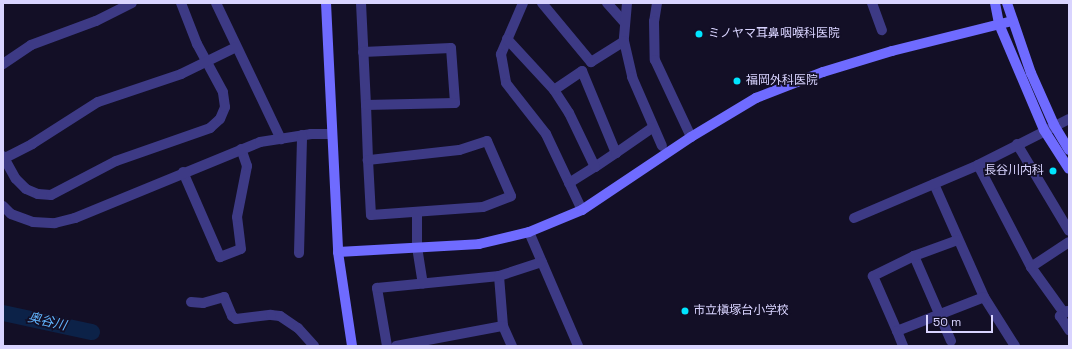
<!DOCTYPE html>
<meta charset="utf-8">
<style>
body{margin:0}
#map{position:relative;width:1072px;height:349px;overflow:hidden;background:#130f26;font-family:"Space Grotesk","Noto Sans JP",sans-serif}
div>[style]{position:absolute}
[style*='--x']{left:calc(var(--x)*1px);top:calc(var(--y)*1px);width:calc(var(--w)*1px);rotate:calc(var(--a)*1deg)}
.river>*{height:16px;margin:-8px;padding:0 8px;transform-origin:8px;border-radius:8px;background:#0c2248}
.street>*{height:10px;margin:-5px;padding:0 5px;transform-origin:5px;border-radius:5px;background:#3d3a85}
.secondary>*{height:10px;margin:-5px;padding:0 5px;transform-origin:5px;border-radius:5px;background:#6f6bff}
.dots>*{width:11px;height:11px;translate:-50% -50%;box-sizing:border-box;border:2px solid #130f26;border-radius:50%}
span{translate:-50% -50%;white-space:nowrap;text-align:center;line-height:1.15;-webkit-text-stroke:3.5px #130f26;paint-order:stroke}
.poi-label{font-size:12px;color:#d9d4ff}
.left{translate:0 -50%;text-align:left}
.right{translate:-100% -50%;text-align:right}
.water-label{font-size:13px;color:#62b6ff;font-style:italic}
.frame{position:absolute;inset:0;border:4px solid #d9d4ff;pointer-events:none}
.scale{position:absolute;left:926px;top:315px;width:67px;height:18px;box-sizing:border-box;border:2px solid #d9d4ff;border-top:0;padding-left:5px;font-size:12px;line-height:14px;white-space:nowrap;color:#d9d4ff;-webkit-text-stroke:3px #130f26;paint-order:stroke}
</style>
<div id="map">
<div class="river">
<div style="--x:3;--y:313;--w:91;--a:12.1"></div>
</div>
<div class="street">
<div style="--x:216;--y:3;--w:151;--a:64.5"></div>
<div style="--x:361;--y:3;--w:102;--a:87.2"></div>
<div style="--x:366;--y:105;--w:55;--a:87.9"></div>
<div style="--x:368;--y:160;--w:55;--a:86.9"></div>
<div style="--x:371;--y:215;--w:112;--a:-4.1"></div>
<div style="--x:483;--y:207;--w:30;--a:-21"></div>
<div style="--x:511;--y:196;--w:60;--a:-113.6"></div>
<div style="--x:487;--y:141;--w:29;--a:162"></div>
<div style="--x:459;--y:150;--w:92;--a:173.7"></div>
<div style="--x:523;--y:3;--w:56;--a:113.3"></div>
<div style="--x:501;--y:54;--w:29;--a:80"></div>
<div style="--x:506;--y:83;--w:65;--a:51.9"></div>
<div style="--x:546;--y:134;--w:84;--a:64.7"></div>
<div style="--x:542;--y:3;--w:77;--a:50.3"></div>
<div style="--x:591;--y:62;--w:39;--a:-32"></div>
<div style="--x:607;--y:3;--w:25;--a:48"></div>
<div style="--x:627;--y:3;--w:38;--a:95"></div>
<div style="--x:624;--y:41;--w:37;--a:77"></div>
<div style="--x:632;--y:77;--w:75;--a:66.5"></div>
<div style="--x:657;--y:3;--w:18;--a:99"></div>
<div style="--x:654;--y:21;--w:39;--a:89"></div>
<div style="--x:655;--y:60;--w:85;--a:64.9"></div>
<div style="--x:872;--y:3;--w:29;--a:70"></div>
<div style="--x:507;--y:39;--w:69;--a:47.3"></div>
<div style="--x:363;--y:52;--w:88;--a:-2.6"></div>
<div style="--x:451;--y:48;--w:55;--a:85.8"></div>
<div style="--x:455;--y:103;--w:89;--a:178.7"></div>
<div style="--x:3;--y:64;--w:34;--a:-34"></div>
<div style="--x:31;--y:45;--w:69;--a:-20.3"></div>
<div style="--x:96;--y:21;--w:40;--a:-26.6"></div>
<div style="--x:1017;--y:144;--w:101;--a:59.1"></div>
<div style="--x:3;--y:156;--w:26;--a:61"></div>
<div style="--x:16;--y:179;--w:14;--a:45"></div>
<div style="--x:26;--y:189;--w:13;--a:23"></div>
<div style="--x:38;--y:194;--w:13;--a:4"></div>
<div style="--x:51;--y:195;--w:73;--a:-27.6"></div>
<div style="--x:116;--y:161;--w:100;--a:-19.3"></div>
<div style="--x:210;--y:128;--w:13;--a:-42"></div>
<div style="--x:220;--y:119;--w:13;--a:-67"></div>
<div style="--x:225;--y:107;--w:15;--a:-98"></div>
<div style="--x:223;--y:92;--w:55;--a:-118.4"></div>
<div style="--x:197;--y:44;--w:44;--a:-111.3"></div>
<div style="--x:3;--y:159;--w:33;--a:-27"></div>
<div style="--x:32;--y:144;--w:78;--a:-32.5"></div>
<div style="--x:98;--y:102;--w:88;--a:-18.6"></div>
<div style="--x:181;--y:74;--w:61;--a:-26.1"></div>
<div style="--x:978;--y:165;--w:115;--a:62.5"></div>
<div style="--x:1031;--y:267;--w:57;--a:54.3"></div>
<div style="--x:595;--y:167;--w:25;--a:-34"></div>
<div style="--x:183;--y:172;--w:93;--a:66.5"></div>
<div style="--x:220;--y:257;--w:22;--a:-21"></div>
<div style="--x:241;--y:249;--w:32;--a:-97"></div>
<div style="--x:237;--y:217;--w:52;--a:-78.9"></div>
<div style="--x:247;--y:166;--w:18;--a:-109"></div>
<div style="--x:569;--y:183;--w:31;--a:-32"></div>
<div style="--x:595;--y:167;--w:60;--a:-115.7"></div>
<div style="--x:569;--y:113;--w:27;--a:-123"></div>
<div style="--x:554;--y:90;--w:34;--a:-34"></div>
<div style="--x:582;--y:71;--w:89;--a:67.5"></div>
<div style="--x:616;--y:153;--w:44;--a:-34.8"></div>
<div style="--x:934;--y:184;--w:124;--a:66.1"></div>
<div style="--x:984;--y:297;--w:58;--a:57.7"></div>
<div style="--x:3;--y:206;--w:11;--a:45"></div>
<div style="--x:11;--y:214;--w:23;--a:20"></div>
<div style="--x:33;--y:222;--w:22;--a:3"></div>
<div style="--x:55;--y:223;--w:21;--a:-14"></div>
<div style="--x:75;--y:218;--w:200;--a:-22.3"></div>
<div style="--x:260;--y:142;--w:52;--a:-8.9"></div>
<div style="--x:311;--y:134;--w:21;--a:0"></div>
<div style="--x:417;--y:212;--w:35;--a:90"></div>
<div style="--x:417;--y:247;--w:37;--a:81"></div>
<div style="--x:854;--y:218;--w:135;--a:-23.1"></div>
<div style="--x:978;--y:165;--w:102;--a:-26.8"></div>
<div style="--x:529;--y:232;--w:124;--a:66.7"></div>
<div style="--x:299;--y:253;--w:118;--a:-88.5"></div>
<div style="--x:914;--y:256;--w:46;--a:154"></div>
<div style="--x:873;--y:276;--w:60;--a:66.4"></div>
<div style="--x:897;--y:331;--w:93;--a:-21.3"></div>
<div style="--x:1031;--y:267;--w:45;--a:-33.3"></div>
<div style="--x:499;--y:276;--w:50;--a:85.4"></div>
<div style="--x:503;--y:326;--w:22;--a:66"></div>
<div style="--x:191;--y:302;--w:12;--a:5"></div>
<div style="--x:203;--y:303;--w:22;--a:-16"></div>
<div style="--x:224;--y:297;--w:21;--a:67"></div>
<div style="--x:232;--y:316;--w:5;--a:37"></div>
<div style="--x:236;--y:319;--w:35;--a:-7"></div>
<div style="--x:271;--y:315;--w:9;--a:6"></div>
<div style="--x:280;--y:316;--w:22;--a:34"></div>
<div style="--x:298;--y:328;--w:24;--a:48"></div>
<div style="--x:1067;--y:311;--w:9;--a:144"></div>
<div style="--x:1060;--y:316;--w:17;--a:57"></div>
<div style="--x:897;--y:331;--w:16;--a:68"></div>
<div style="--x:951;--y:341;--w:93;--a:-113.5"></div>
<div style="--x:914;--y:256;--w:47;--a:-20"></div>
<div style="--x:387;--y:346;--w:59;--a:-99.8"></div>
<div style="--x:377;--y:288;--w:123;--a:-5.6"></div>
<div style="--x:499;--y:276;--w:45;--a:-18"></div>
<div style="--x:396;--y:346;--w:109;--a:-10.6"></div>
</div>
<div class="secondary">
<div style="--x:326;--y:3;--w:249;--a:87.2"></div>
<div style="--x:338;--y:252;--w:95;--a:81.5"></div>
<div style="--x:995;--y:3;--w:21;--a:79"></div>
<div style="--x:999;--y:24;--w:115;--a:67"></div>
<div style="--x:1044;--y:130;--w:46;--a:57.3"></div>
<div style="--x:1007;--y:3;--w:74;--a:71.1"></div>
<div style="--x:1031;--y:73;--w:57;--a:66.1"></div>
<div style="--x:1054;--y:125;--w:29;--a:59"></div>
<div style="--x:338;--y:252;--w:141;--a:-3.2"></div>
<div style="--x:479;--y:244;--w:51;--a:-13.5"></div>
<div style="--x:529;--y:232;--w:57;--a:-22.5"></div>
<div style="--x:582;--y:210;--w:131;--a:-33.8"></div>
<div style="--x:691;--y:137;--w:76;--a:-31"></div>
<div style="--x:756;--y:98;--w:72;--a:-21.2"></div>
<div style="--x:823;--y:72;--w:72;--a:-16.9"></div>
<div style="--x:892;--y:51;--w:124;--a:-14"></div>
</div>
<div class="dots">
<div style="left:699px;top:34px;background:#00e5ff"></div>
<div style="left:737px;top:81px;background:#00e5ff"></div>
<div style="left:1053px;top:171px;background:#00e5ff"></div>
<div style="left:685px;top:311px;background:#00e5ff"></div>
</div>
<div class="poi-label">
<span class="left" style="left:708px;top:34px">ミノヤマ耳鼻咽喉科医院</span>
<span class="left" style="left:746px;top:81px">福岡外科医院</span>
<span class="right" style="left:1044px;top:171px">長谷川内科</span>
<span class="left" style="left:693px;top:311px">市立槇塚台小学校</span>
</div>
<div class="water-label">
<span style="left:47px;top:322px;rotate:13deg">奥谷川</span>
</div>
<div class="frame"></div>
<div class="scale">50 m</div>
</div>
